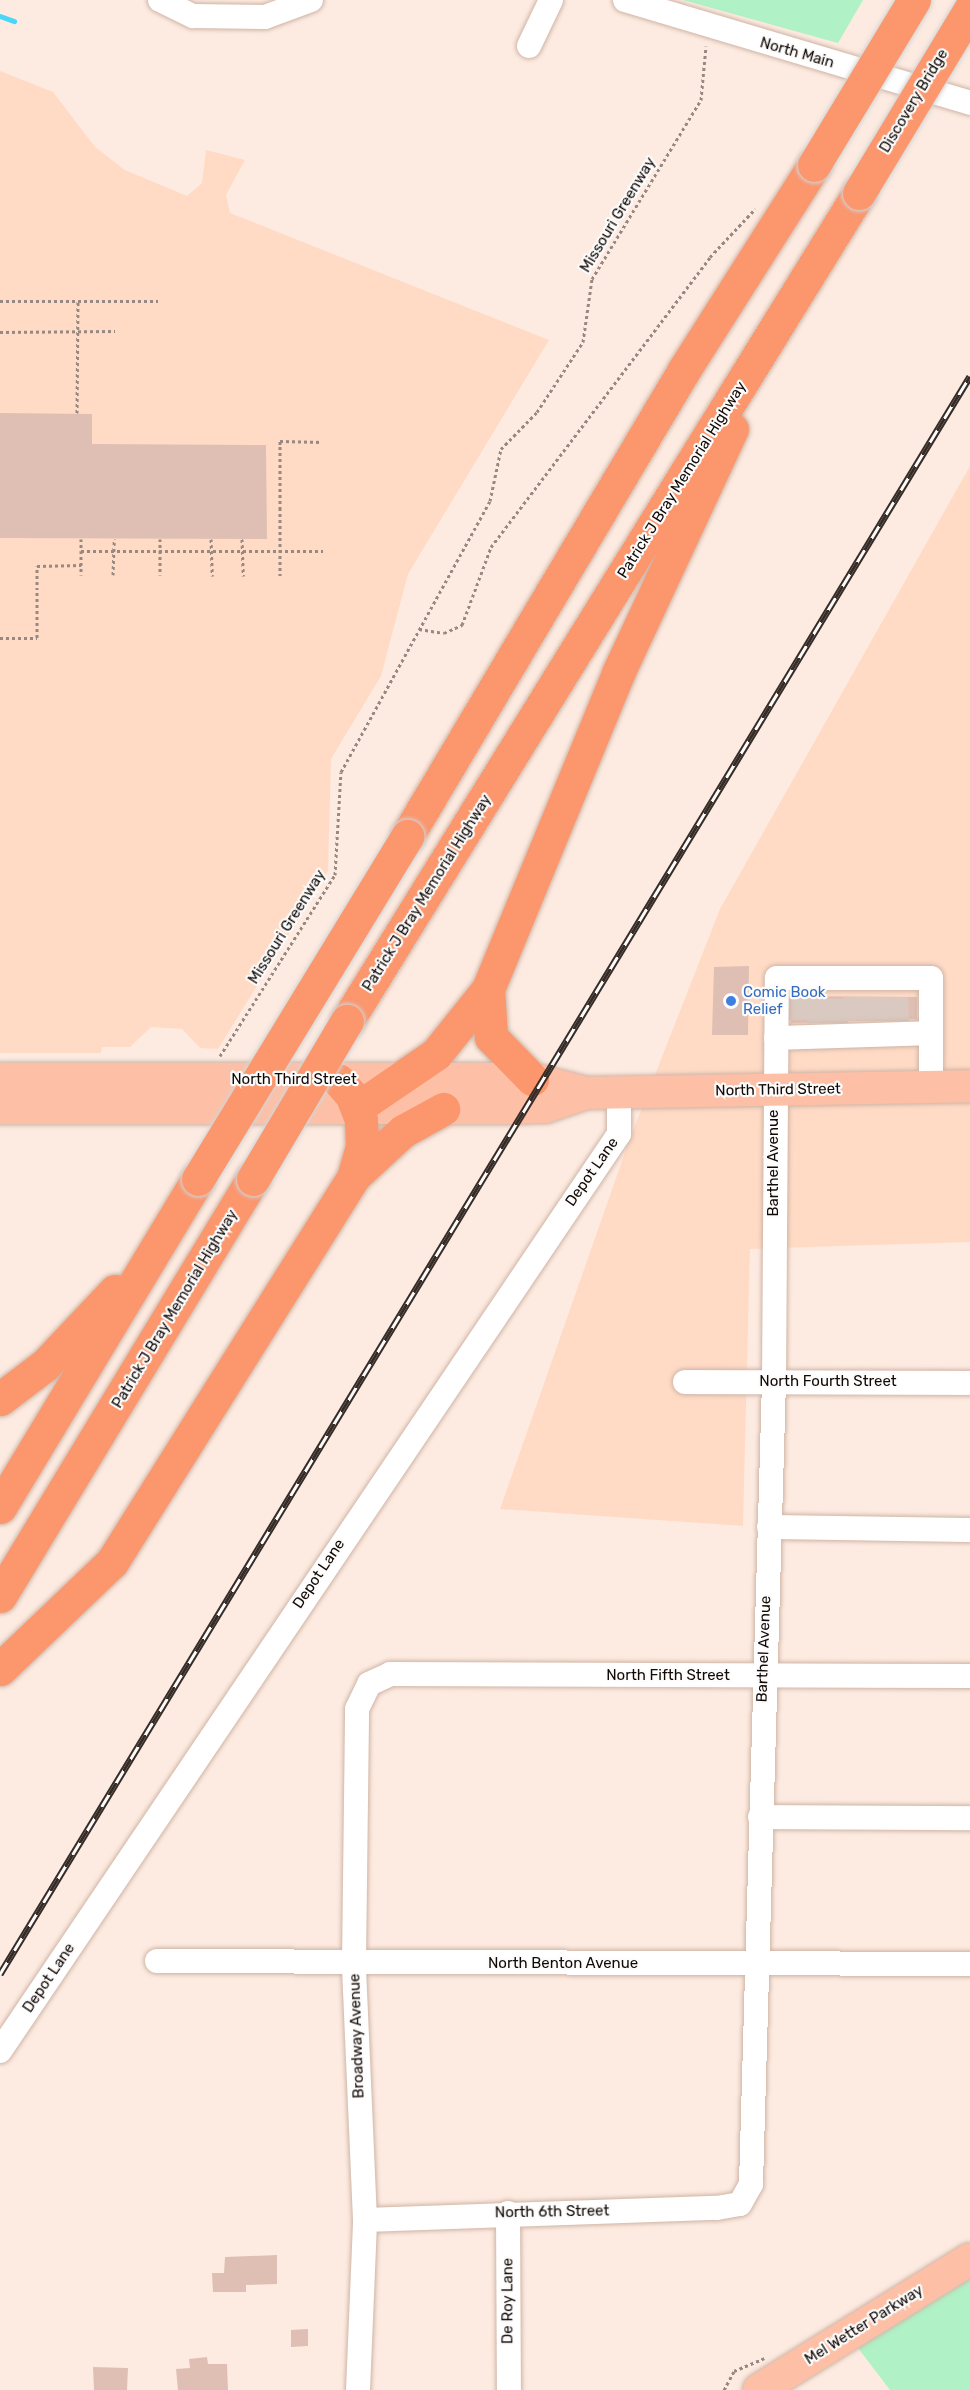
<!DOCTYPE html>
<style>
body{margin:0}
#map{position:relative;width:970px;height:2390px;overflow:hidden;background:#fdebe1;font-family:Rubik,sans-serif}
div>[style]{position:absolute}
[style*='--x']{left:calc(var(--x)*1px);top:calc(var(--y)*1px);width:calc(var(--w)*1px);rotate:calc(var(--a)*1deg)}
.built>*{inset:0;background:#ffdbc6}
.green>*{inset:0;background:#b0f1c6}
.stream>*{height:5px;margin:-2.5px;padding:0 2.5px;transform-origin:2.5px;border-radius:2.5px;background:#4ad6f6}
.building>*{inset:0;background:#dfbfb4}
.minor-tunnel>*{height:24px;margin-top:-12px;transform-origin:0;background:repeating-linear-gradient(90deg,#dac9c0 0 24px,transparent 0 36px)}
.path>*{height:3px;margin-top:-1.5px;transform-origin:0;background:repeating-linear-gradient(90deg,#978981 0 3px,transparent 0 6px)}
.roads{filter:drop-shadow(0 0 2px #d0b4a5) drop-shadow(0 0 2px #d0b4a5)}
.minor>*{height:24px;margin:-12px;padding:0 12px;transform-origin:12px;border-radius:12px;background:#fff}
.major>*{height:32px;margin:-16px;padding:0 16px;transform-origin:16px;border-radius:16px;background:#fdc0a7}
.highway>*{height:33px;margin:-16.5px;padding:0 16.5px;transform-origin:16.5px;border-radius:16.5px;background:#fb966d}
.rail>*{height:7px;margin-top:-3.5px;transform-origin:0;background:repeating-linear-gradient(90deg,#fcfcfc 0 14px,#362c27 0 28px);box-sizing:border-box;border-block:2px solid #362c27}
.bridges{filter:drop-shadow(0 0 2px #d4d3d2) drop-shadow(0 0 2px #d4d3d2)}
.highway-bridge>*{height:33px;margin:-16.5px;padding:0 16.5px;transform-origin:16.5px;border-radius:16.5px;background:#fb966d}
.dots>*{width:16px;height:16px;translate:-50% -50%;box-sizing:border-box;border:3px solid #fcfcfc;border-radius:50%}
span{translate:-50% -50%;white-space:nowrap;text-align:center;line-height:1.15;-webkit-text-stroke:4.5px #fcfcfc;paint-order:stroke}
.street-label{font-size:15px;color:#120905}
.shop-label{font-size:15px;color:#366cbe}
.left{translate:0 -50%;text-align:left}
</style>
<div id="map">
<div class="built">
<div style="clip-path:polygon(0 71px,53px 92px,95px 147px,125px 170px,187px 196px,202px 183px,206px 150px,245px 160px,226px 195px,230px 213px,549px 340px,408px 574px,381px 676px,331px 759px,328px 871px,218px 1049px,200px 1048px,182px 1029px,151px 1027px,130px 1047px,102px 1047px,101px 1053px,0 1053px)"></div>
<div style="clip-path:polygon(970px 466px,970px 1242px,750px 1249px,743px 1526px,500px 1509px,629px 1141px,720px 909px)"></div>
</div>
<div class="green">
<div style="clip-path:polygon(683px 0,863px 0,838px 43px)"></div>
<div style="clip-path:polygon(970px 2279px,970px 2390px,890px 2390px,858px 2348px)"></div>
</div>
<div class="stream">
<div style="--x:0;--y:16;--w:15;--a:20"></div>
</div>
<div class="building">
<div style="clip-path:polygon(0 413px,92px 414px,92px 444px,266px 445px,267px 539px,0 538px)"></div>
<div style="clip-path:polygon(749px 966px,748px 1035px,712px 1035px,714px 967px)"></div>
<div style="clip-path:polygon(791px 996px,917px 997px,917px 1019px,791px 1023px)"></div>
<div style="clip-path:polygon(277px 2255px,277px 2284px,246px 2285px,246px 2292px,213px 2292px,212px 2273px,224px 2273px,225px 2257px)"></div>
<div style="clip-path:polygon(308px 2329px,308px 2346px,291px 2347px,291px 2330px)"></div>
<div style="clip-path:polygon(207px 2357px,208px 2364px,227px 2364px,228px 2390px,178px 2390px,176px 2369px,190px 2368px,189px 2359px)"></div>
<div style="clip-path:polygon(93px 2367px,128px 2368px,127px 2390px,94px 2390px)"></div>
</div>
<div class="minor-tunnel">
<div style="--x:799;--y:996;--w:27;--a:90"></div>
<div style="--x:855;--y:997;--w:26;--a:88"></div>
<div style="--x:878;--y:997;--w:26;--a:90"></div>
<div style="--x:896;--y:997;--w:26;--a:88"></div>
<div style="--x:819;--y:1023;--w:27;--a:-90"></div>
<div style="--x:836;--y:1023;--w:27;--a:-90"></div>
</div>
<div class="path">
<div style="--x:0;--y:301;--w:158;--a:0"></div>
<div style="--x:0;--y:332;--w:115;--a:-0.5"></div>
<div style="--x:77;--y:413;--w:112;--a:-89.5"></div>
<div style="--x:81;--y:539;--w:12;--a:90"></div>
<div style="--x:81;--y:551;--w:242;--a:0"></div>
<div style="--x:160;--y:539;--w:36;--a:90"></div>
<div style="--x:211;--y:539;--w:37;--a:88"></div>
<div style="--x:242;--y:539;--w:37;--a:88"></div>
<div style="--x:81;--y:551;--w:24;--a:90"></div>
<div style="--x:113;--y:575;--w:36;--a:-88"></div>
<div style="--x:280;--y:576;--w:135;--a:-90"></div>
<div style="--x:280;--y:441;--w:42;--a:1.4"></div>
<div style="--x:419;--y:629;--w:25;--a:9"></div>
<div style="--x:444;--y:633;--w:20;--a:-24"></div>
<div style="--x:462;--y:625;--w:83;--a:-69.6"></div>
<div style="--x:491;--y:547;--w:363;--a:-52.9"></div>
<div style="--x:710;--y:257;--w:66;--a:-46.8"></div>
<div style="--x:0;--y:638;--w:37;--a:0"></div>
<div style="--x:37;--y:638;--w:72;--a:-90"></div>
<div style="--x:37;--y:566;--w:44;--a:-1.3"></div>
<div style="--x:220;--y:1056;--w:214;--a:-57.6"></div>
<div style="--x:335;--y:875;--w:103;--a:-86.7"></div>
<div style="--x:341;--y:772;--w:309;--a:-61.2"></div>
<div style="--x:490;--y:501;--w:53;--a:-78.1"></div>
<div style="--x:501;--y:449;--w:52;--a:-45.8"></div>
<div style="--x:537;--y:412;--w:84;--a:-56.7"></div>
<div style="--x:583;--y:342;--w:64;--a:-81.9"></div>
<div style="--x:592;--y:279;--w:210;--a:-58.7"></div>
<div style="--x:701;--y:100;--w:54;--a:-84.7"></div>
<div style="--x:724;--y:2390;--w:21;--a:-62"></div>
<div style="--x:734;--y:2371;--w:33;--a:-23"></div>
</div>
<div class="roads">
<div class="minor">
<div style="--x:160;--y:0;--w:37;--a:26"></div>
<div style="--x:193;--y:16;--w:72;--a:0.8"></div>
<div style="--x:265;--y:17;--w:49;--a:-20.3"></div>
<div style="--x:625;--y:0;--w:360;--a:16.6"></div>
<div style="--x:529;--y:46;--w:51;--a:-64.4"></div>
<div style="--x:776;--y:1038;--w:155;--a:-1.8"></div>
<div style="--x:685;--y:1382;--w:285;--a:0.2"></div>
<div style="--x:769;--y:1527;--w:201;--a:0.9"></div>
<div style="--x:760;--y:1817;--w:210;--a:0.3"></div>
<div style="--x:157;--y:1961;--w:813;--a:0.21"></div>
<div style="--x:0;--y:2051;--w:1106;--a:-55.98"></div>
<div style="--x:619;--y:1134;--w:41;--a:-90"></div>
<div style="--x:508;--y:2213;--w:177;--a:89.7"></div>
<div style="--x:365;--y:2220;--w:352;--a:-2"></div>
<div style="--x:717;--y:2208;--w:23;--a:-10"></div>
<div style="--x:740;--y:2204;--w:23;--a:-61"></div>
<div style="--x:751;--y:2184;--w:803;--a:-88.36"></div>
<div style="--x:774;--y:1381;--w:403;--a:-89.6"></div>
<div style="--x:777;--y:978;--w:154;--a:0"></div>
<div style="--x:931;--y:978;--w:108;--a:90"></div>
<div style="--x:358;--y:2390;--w:170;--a:-87.6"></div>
<div style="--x:365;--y:2220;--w:257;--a:-92.5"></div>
<div style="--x:354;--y:1963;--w:254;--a:-89.3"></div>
<div style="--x:357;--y:1709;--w:28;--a:-64"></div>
<div style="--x:369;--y:1684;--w:23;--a:-25"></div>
<div style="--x:390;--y:1674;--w:580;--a:0.2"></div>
</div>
<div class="major">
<div style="--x:0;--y:1079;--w:532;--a:0"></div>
<div style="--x:532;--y:1079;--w:56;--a:14.5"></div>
<div style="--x:0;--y:1108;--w:512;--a:0"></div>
<div style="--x:512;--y:1108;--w:33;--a:-2"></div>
<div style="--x:545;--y:1107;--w:43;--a:-18.9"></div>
<div style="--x:586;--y:1093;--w:384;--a:-1"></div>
<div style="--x:759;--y:2390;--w:248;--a:-31.8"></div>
</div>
<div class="highway">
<div style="--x:407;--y:836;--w:542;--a:-59.27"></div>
<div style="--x:684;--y:370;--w:243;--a:-57.6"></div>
<div style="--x:488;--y:989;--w:48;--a:86.4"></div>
<div style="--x:491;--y:1037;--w:59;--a:45.7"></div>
<div style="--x:347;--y:1021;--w:974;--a:-58.27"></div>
<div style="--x:357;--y:1108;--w:96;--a:-34.4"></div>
<div style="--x:436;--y:1054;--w:83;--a:-51.3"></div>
<div style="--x:488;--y:989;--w:344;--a:-67.6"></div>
<div style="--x:619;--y:671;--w:267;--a:-65"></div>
<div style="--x:354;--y:1176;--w:67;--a:-42.6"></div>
<div style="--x:403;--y:1131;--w:46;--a:-28.8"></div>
<div style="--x:0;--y:1399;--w:56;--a:-37.1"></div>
<div style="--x:45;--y:1365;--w:102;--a:-46.6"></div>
<div style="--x:0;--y:1507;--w:383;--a:-58.9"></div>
<div style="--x:0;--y:1596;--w:488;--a:-58.8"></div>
<div style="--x:0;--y:1669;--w:155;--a:-43.7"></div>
<div style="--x:112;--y:1562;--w:453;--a:-57.9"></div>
<div style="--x:353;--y:1178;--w:32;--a:-74"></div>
<div style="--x:362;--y:1147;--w:27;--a:-92"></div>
<div style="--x:361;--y:1120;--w:26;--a:-111"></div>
<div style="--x:352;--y:1096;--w:21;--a:-131"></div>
</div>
</div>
<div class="rail">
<div style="--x:0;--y:1974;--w:1869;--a:-58.74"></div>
</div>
<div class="bridges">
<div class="highway-bridge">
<div style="--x:814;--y:165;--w:193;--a:-58.8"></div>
<div style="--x:859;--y:193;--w:215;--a:-58.9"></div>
<div style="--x:198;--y:1179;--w:402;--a:-58.6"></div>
<div style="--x:253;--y:1179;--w:184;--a:-59.3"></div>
</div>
</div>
<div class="dots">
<div style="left:731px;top:1001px;background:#3f7fe0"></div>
</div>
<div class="street-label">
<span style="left:797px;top:53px;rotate:16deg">North Main</span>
<span style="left:914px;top:101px;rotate:-59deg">Discovery Bridge</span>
<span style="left:618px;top:215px;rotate:-59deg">Missouri Greenway</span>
<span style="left:682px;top:480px;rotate:-58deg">Patrick J Bray Memorial Highway</span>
<span style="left:427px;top:893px;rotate:-58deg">Patrick J Bray Memorial Highway</span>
<span style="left:287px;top:927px;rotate:-58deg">Missouri Greenway</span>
<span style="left:294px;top:1080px">North Third Street</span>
<span style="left:778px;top:1090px;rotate:-1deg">North Third Street</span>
<span style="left:774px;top:1163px;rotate:-90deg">Barthel Avenue</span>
<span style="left:592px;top:1172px;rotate:-55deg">Depot Lane</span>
<span style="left:175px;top:1309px;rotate:-59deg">Patrick J Bray Memorial Highway</span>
<span style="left:828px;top:1382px">North Fourth Street</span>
<span style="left:319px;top:1574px;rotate:-56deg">Depot Lane</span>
<span style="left:764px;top:1649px;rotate:-88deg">Barthel Avenue</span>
<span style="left:668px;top:1676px">North Fifth Street</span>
<span style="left:563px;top:1964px">North Benton Avenue</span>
<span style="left:49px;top:1978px;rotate:-56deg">Depot Lane</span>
<span style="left:357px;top:2036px;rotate:-92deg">Broadway Avenue</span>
<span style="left:552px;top:2212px;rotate:-1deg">North 6th Street</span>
<span style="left:508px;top:2301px;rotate:-90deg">De Roy Lane</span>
<span style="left:864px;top:2325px;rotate:-32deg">Mel Wetter Parkway</span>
</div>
<div class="shop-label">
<span class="left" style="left:743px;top:1001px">Comic Book<br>Relief</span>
</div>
</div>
